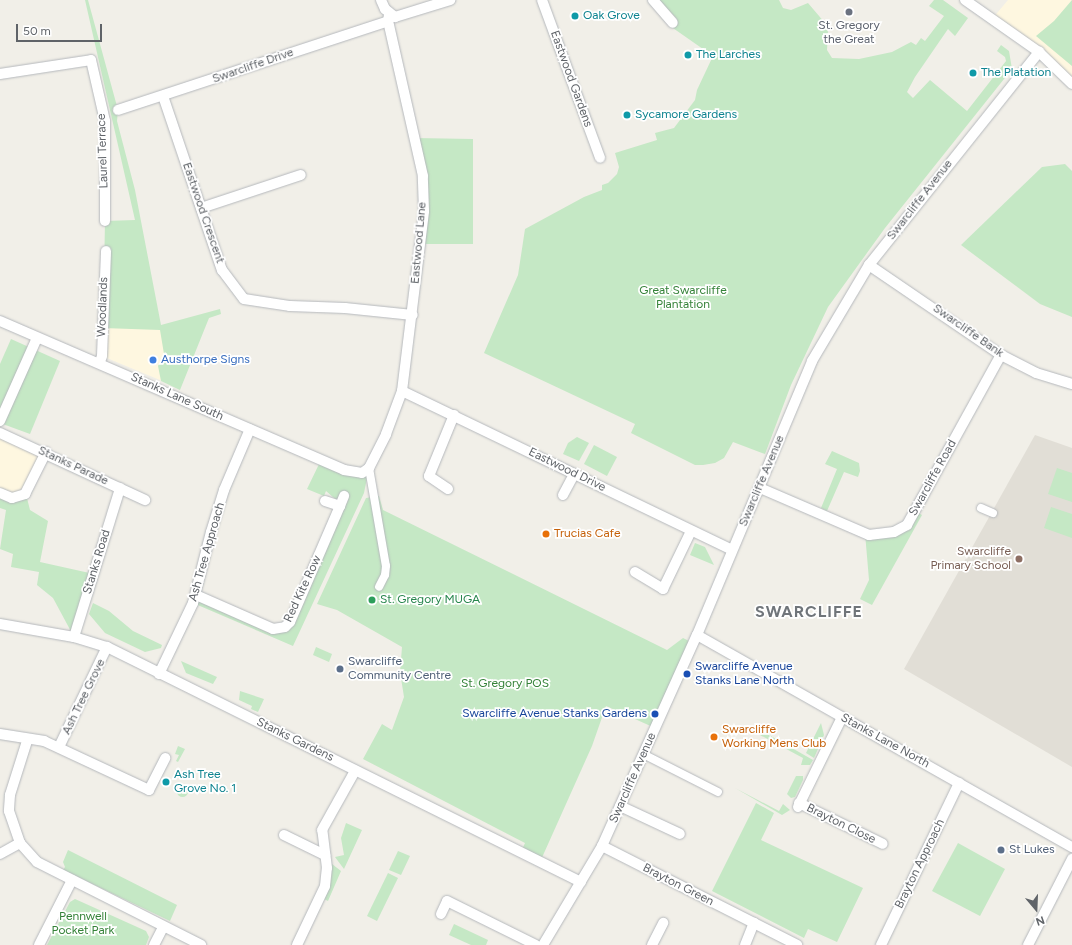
<!DOCTYPE html>
<style>
body{margin:0}
#map{position:relative;width:1072px;height:945px;overflow:hidden;background:#f1efe8;font-family:Figtree,sans-serif}
div>[style]{position:absolute}
[style*='--x']{left:calc(var(--x)*1px);top:calc(var(--y)*1px);width:calc(var(--w)*1px);rotate:calc(var(--a)*1deg)}
.commercial>*{inset:0;background:#fef7e0}
.education>*{inset:0;background:#e1ded6}
.green>*{inset:0;background:#c5e8c5}
.round{border-radius:50%}
.roads{filter:drop-shadow(0 0 1px #b5b8bc) drop-shadow(0 0 1px #b5b8bc)}
.pedestrian>*{height:8px;margin:-4px;padding:0 4px;transform-origin:4px;border-radius:4px;background:#fff}
.minor>*{height:10px;margin:-5px;padding:0 5px;transform-origin:5px;border-radius:5px;background:#fff}
.dots>*{width:11px;height:11px;translate:-50% -50%;box-sizing:border-box;border:2px solid #fff;border-radius:50%}
span{translate:-50% -50%;white-space:nowrap;text-align:center;line-height:1.15;-webkit-text-stroke:3.5px #fff;paint-order:stroke}
.culture-label{font-size:12px;color:#0d838f}
.left{translate:0 -50%;text-align:left}
.worship-label{font-size:12px;color:#5b616d}
.street-label{font-size:12px;color:#5f6368}
.park-label{font-size:12px;color:#348238}
.shop-label{font-size:12px;color:#366cbe}
.food-label{font-size:12px;color:#c56008}
.education-label{font-size:12px;color:#785e54}
.right{translate:-100% -50%;text-align:right}
.leisure-label{font-size:12px;color:#27864d}
.service-label{font-size:12px;color:#4e5e75}
.transit-label{font-size:12px;color:#164399}
.district-label{font-size:16px;color:#70757a;font-weight:700;letter-spacing:1px}
.north{position:absolute;left:1016px;top:889px;width:40px;height:40px;-webkit-text-stroke:3px #fff;paint-order:stroke;rotate:161deg;font-size:11px;font-weight:700;line-height:16px;text-align:center;color:#5f6368}
.north::after{content:'';display:block;margin:auto;width:14px;height:18px;background:#5f6368;clip-path:polygon(50% 0,100% 100%,50% 72%,0 100%)}
.scale{position:absolute;left:16px;top:24px;width:86px;height:18px;box-sizing:border-box;border:2px solid #5f6368;border-top:0;padding-left:5px;font-size:12px;line-height:14px;white-space:nowrap;color:#5f6368;-webkit-text-stroke:3px #fff;paint-order:stroke}
</style>
<div id="map">
<div class="commercial">
<div style="clip-path:polygon(1008px 0,1072px 0,1072px 85px,992px 19px)"></div>
<div style="clip-path:polygon(157px 308px,172px 385px,102px 356px,103px 311px)"></div>
<div style="clip-path:polygon(0 433px,46px 452px,25px 494px,0 493px)"></div>
</div>
<div class="education">
<div style="clip-path:polygon(1035px 435px,1072px 448px,1072px 767px,904px 669px)"></div>
</div>
<div class="green">
<div style="clip-path:polygon(85px 0,88px 0,118px 110px,117px 121px,135px 190px,161px 325px,220px 309px,221px 314px,209px 318px,180px 390px,161px 381px,158px 366px,164px 354px,160px 330px,103px 328px,105px 221px,135px 220px)"></div>
<div style="clip-path:polygon(659px 0,779px 0,783px 8px,791px 10px,808px 3px,825px 23px,828px 32px,827px 50px,832px 58px,859px 59px,892px 52px,911px 42px,916px 45px,921px 38px,925px 41px,944px 16px,929px 6px,934px 0,943px 0,968px 18px,955px 36px,948px 29px,915px 77px,907px 92px,913px 98px,930px 80px,967px 111px,1006px 61px,1005px 57px,997px 51px,1001px 45px,1009px 51px,1012px 69px,885px 228px,828px 307px,791px 385px,765px 454px,733px 442px,724px 458px,715px 463px,703px 465px,695px 465px,631px 433px,635px 424px,484px 353px,518px 275px,525px 229px,584px 197px,602px 190px,602px 185px,608px 183px,617px 174px,619px 167px,615px 153px,657px 140px,655px 133px,674px 128px,695px 100px,697px 90px,713px 56px,670px 26px,677px 19px)"></div>
<div style="clip-path:polygon(1072px 0,1072px 66px,1036px 36px,1054px 21px)"></div>
<div style="clip-path:polygon(415px 138px,473px 139px,473px 244px,419px 244px,424px 211px)"></div>
<div style="clip-path:polygon(1065px 164px,1072px 171px,1072px 317px,1040px 304px,961px 245px,1042px 167px)"></div>
<div style="clip-path:polygon(11px 339px,60px 361px,30px 434px,0 423px,0 364px)"></div>
<div style="clip-path:polygon(577px 437px,589px 443px,579px 461px,563px 454px,568px 443px)"></div>
<div style="clip-path:polygon(594px 445px,617px 457px,607px 476px,584px 464px)"></div>
<div style="clip-path:polygon(832px 451px,859px 463px,860px 471px,858px 477px,844px 472px,827px 511px,821px 508px,837px 469px,825px 464px)"></div>
<div style="clip-path:polygon(321px 460px,344px 470px,369px 468px,364px 493px,293px 646px,193px 603px,196px 595px,273px 629px,285px 627px,341px 504px,326px 491px,324px 496px,307px 489px)"></div>
<div style="clip-path:polygon(1057px 468px,1072px 473px,1072px 502px,1048px 494px)"></div>
<div style="clip-path:polygon(0 493px,27px 498px,30px 510px,48px 521px,40px 562px,94px 574px,74px 637px,53px 598px,37px 585px,39px 572px,11px 567px,13px 554px,0 549px,6px 510px,0 508px)"></div>
<div style="clip-path:polygon(379px 496px,383px 510px,667px 650px,683px 638px,693px 643px,655px 728px,606px 706px,592px 746px,540px 862px,521px 852px,525px 843px,363px 759px,382px 724px,392px 730px,404px 697px,400px 672px,402px 647px,337px 610px,317px 604px,366px 498px)"></div>
<div style="clip-path:polygon(1051px 507px,1072px 514px,1072px 538px,1044px 528px)"></div>
<div style="clip-path:polygon(915px 511px,922px 515px,872px 605px,860px 599px,869px 580px,865px 533px,894px 532px)"></div>
<div style="clip-path:polygon(695px 543px,705px 547px,714px 565px,690px 555px)"></div>
<div style="clip-path:polygon(93px 603px,109px 611px,133px 631px,162px 645px,161px 648px,145px 652px,105px 633px,89px 614px)"></div>
<div style="clip-path:polygon(316px 647px,332px 654px,329px 662px,313px 655px)"></div>
<div style="clip-path:polygon(181px 661px,217px 677px,213px 684px,186px 673px)"></div>
<div style="clip-path:polygon(240px 691px,264px 699px,258px 712px,251px 709px,252px 706px,239px 700px)"></div>
<div style="clip-path:polygon(821px 723px,824px 735px,814px 758px,806px 753px)"></div>
<div style="clip-path:polygon(762px 731px,813px 760px,810px 765px,801px 765px,803px 758px,760px 735px)"></div>
<div style="clip-path:polygon(178px 746px,185px 749px,178px 762px,176px 761px,179px 755px,175px 754px)"></div>
<div style="clip-path:polygon(796px 776px,803px 776px,803px 780px,795px 797px,791px 798px,787px 794px)"></div>
<div class="round" style="left:176.5px;top:785.5px;width:11px;height:11px"></div>
<div style="clip-path:polygon(735px 788px,779px 811px,783px 804px,790px 810px,782px 815px)"></div>
<div style="clip-path:polygon(756px 803px,774px 813px,761px 840px,863px 888px,837px 942px,808px 929px,804px 938px,712px 891px)"></div>
<div style="clip-path:polygon(346px 823px,362px 830px,344px 869px,335px 857px,344px 855px,341px 838px)"></div>
<div style="clip-path:polygon(958px 843px,1005px 869px,980px 916px,932px 891px)"></div>
<div style="clip-path:polygon(68px 850px,177px 905px,170px 921px,63px 870px,65px 867px,63px 862px)"></div>
<div style="clip-path:polygon(398px 851px,410px 856px,401px 875px,389px 870px)"></div>
<div style="clip-path:polygon(332px 864px,341px 871px,328px 901px,324px 899px,331px 881px)"></div>
<div style="clip-path:polygon(388px 873px,398px 878px,377px 921px,367px 916px)"></div>
<div style="clip-path:polygon(75px 899px,146px 931px,149px 937px,146px 945px,47px 945px,70px 902px)"></div>
<div style="clip-path:polygon(454px 924px,488px 940px,486px 945px,471px 945px,449px 935px)"></div>
</div>
<div class="roads">
<div class="pedestrian">
<div style="--x:369;--y:468;--w:99;--a:80.2"></div>
<div style="--x:386;--y:566;--w:9;--a:96"></div>
<div style="--x:385;--y:575;--w:13;--a:117"></div>
<div style="--x:981;--y:508;--w:13;--a:23"></div>
<div style="--x:643;--y:754;--w:84;--a:26.9"></div>
</div>
<div class="minor">
<div style="--x:381;--y:0;--w:10;--a:66"></div>
<div style="--x:385;--y:9;--w:13;--a:39"></div>
<div style="--x:395;--y:17;--w:58;--a:-17.2"></div>
<div style="--x:542;--y:0;--w:168;--a:69.8"></div>
<div style="--x:653;--y:0;--w:30;--a:49"></div>
<div style="--x:965;--y:0;--w:90;--a:35.1"></div>
<div style="--x:1039;--y:52;--w:46;--a:44.1"></div>
<div style="--x:0;--y:74;--w:92;--a:-8.7"></div>
<div style="--x:91;--y:60;--w:63;--a:77.1"></div>
<div style="--x:105;--y:121;--w:100;--a:90"></div>
<div style="--x:163;--y:96;--w:184;--a:71.3"></div>
<div style="--x:222;--y:270;--w:36;--a:53"></div>
<div style="--x:244;--y:299;--w:47;--a:8.7"></div>
<div style="--x:290;--y:306;--w:55;--a:2.1"></div>
<div style="--x:345;--y:308;--w:68;--a:5.9"></div>
<div style="--x:118;--y:110;--w:284;--a:-18.2"></div>
<div style="--x:201;--y:208;--w:105;--a:-18.3"></div>
<div style="--x:869;--y:265;--w:160;--a:34.3"></div>
<div style="--x:1001;--y:355;--w:39;--a:27"></div>
<div style="--x:1036;--y:373;--w:38;--a:17"></div>
<div style="--x:0;--y:321;--w:375;--a:23.4"></div>
<div style="--x:344;--y:470;--w:18;--a:9"></div>
<div style="--x:362;--y:473;--w:9;--a:-36"></div>
<div style="--x:369;--y:468;--w:38;--a:-63"></div>
<div style="--x:386;--y:434;--w:46;--a:-69.6"></div>
<div style="--x:402;--y:391;--w:181;--a:-83"></div>
<div style="--x:424;--y:211;--w:35;--a:-92"></div>
<div style="--x:423;--y:176;--w:159;--a:-102.7"></div>
<div style="--x:388;--y:21;--w:6;--a:-81"></div>
<div style="--x:100;--y:362;--w:6;--a:-72"></div>
<div style="--x:102;--y:356;--w:105;--a:-87.8"></div>
<div style="--x:402;--y:391;--w:366;--a:25.7"></div>
<div style="--x:0;--y:421;--w:91;--a:-66"></div>
<div style="--x:0;--y:433;--w:160;--a:24.8"></div>
<div style="--x:760;--y:488;--w:119;--a:23.3"></div>
<div style="--x:869;--y:535;--w:25;--a:-7"></div>
<div style="--x:894;--y:532;--w:15;--a:-28"></div>
<div style="--x:907;--y:525;--w:194;--a:-61.1"></div>
<div style="--x:448;--y:489;--w:23;--a:-146"></div>
<div style="--x:429;--y:476;--w:66;--a:-67.7"></div>
<div style="--x:0;--y:493;--w:13;--a:23"></div>
<div style="--x:12;--y:498;--w:14;--a:-17"></div>
<div style="--x:25;--y:494;--w:47;--a:-63.4"></div>
<div style="--x:563;--y:495;--w:24;--a:-62"></div>
<div style="--x:325;--y:501;--w:16;--a:18"></div>
<div style="--x:340;--y:506;--w:11;--a:-68"></div>
<div style="--x:635;--y:572;--w:33;--a:31"></div>
<div style="--x:663;--y:589;--w:64;--a:-64.2"></div>
<div style="--x:196;--y:595;--w:84;--a:23.8"></div>
<div style="--x:273;--y:629;--w:12;--a:-9"></div>
<div style="--x:285;--y:627;--w:7;--a:-45"></div>
<div style="--x:290;--y:622;--w:126;--a:-66.7"></div>
<div style="--x:0;--y:624;--w:75;--a:10"></div>
<div style="--x:74;--y:637;--w:34;--a:17"></div>
<div style="--x:107;--y:647;--w:529;--a:26.37"></div>
<div style="--x:697;--y:635;--w:431;--a:29.5"></div>
<div style="--x:74;--y:637;--w:156;--a:-72.8"></div>
<div style="--x:159;--y:674;--w:79;--a:-64.4"></div>
<div style="--x:193;--y:603;--w:73;--a:-75.8"></div>
<div style="--x:211;--y:532;--w:44;--a:-72.8"></div>
<div style="--x:224;--y:490;--w:66;--a:-66.9"></div>
<div style="--x:0;--y:734;--w:45;--a:9"></div>
<div style="--x:44;--y:741;--w:116;--a:25"></div>
<div style="--x:149;--y:790;--w:36;--a:-63"></div>
<div style="--x:27;--y:741;--w:57;--a:107.5"></div>
<div style="--x:10;--y:795;--w:16;--a:94"></div>
<div style="--x:9;--y:811;--w:34;--a:71"></div>
<div style="--x:20;--y:843;--w:25;--a:48"></div>
<div style="--x:37;--y:862;--w:184;--a:26.8"></div>
<div style="--x:59;--y:747;--w:111;--a:-64.4"></div>
<div style="--x:799;--y:803;--w:93;--a:26"></div>
<div style="--x:620;--y:806;--w:66;--a:25"></div>
<div style="--x:798;--y:807;--w:100;--a:-63.9"></div>
<div style="--x:284;--y:835;--w:46;--a:26"></div>
<div style="--x:602;--y:846;--w:219;--a:26.9"></div>
<div style="--x:0;--y:854;--w:23;--a:-29"></div>
<div style="--x:441;--y:914;--w:14;--a:-65"></div>
<div style="--x:447;--y:901;--w:99;--a:26.3"></div>
<div style="--x:39;--y:945;--w:73;--a:-63.1"></div>
<div style="--x:154;--y:945;--w:20;--a:-63"></div>
<div style="--x:297;--y:945;--w:65;--a:-64.6"></div>
<div style="--x:325;--y:886;--w:18;--a:-84"></div>
<div style="--x:327;--y:868;--w:38;--a:-97"></div>
<div style="--x:322;--y:830;--w:68;--a:-60.8"></div>
<div style="--x:543;--y:945;--w:115;--a:-59.2"></div>
<div style="--x:602;--y:846;--w:231;--a:-65.8"></div>
<div style="--x:697;--y:635;--w:297;--a:-67.2"></div>
<div style="--x:812;--y:361;--w:112;--a:-59.3"></div>
<div style="--x:869;--y:265;--w:273;--a:-51.4"></div>
<div style="--x:652;--y:945;--w:25;--a:-63"></div>
<div style="--x:745;--y:945;--w:24;--a:-68"></div>
<div style="--x:881;--y:945;--w:180;--a:-64.3"></div>
<div style="--x:1028;--y:945;--w:97;--a:-62.9"></div>
</div>
</div>
<div class="dots">
<div style="left:849px;top:12px;background:#6b7280"></div>
<div style="left:575px;top:16px;background:#0f9aa8"></div>
<div style="left:688px;top:55px;background:#0f9aa8"></div>
<div style="left:973px;top:73px;background:#0f9aa8"></div>
<div style="left:627px;top:115px;background:#0f9aa8"></div>
<div style="left:153px;top:360px;background:#3f7fe0"></div>
<div style="left:546px;top:534px;background:#e8710a"></div>
<div style="left:1019px;top:559px;background:#8d6e63"></div>
<div style="left:372px;top:600px;background:#2e9e5b"></div>
<div style="left:340px;top:669px;background:#5c6f8a"></div>
<div style="left:687px;top:674px;background:#1a4fb4"></div>
<div style="left:655px;top:714px;background:#1a4fb4"></div>
<div style="left:714px;top:737px;background:#e8710a"></div>
<div style="left:166px;top:782px;background:#0f9aa8"></div>
<div style="left:1001px;top:850px;background:#5c6f8a"></div>
</div>
<div class="culture-label">
<span class="left" style="left:583px;top:16px">Oak Grove</span>
<span class="left" style="left:696px;top:55px">The Larches</span>
<span class="left" style="left:981px;top:73px">The Platation</span>
<span class="left" style="left:635px;top:115px">Sycamore Gardens</span>
<span class="left" style="left:174px;top:782px">Ash Tree<br>Grove No. 1</span>
</div>
<div class="worship-label">
<span style="left:849px;top:33px">St. Gregory<br>the Great</span>
</div>
<div class="street-label">
<span style="left:253px;top:66px;rotate:-19deg">Swarcliffe Drive</span>
<span style="left:571px;top:79px;rotate:70deg">Eastwood Gardens</span>
<span style="left:103px;top:151px;rotate:-92deg">Laurel Terrace</span>
<span style="left:920px;top:200px;rotate:-52deg">Swarcliffe Avenue</span>
<span style="left:203px;top:213px;rotate:71deg">Eastwood Crescent</span>
<span style="left:419px;top:243px;rotate:-85deg">Eastwood Lane</span>
<span style="left:103px;top:307px;rotate:-88deg">Woodlands</span>
<span style="left:968px;top:331px;rotate:35deg">Swarcliffe Bank</span>
<span style="left:177px;top:397px;rotate:24deg">Stanks Lane South</span>
<span style="left:73px;top:466px;rotate:25deg">Stanks Parade</span>
<span style="left:567px;top:470px;rotate:26deg">Eastwood Drive</span>
<span style="left:933px;top:478px;rotate:-61deg">Swarcliffe Road</span>
<span style="left:762px;top:481px;rotate:-67deg">Swarcliffe Avenue</span>
<span style="left:207px;top:552px;rotate:-74deg">Ash Tree Approach</span>
<span style="left:97px;top:562px;rotate:-73deg">Stanks Road</span>
<span style="left:303px;top:589px;rotate:-65deg">Red Kite Row</span>
<span style="left:84px;top:697px;rotate:-64deg">Ash Tree Grove</span>
<span style="left:295px;top:740px;rotate:26deg">Stanks Gardens</span>
<span style="left:885px;top:741px;rotate:29deg">Stanks Lane North</span>
<span style="left:633px;top:778px;rotate:-66deg">Swarcliffe Avenue</span>
<span style="left:841px;top:824px;rotate:26deg">Brayton Close</span>
<span style="left:920px;top:864px;rotate:-64deg">Brayton Approach</span>
<span style="left:678px;top:885px;rotate:27deg">Brayton Green</span>
</div>
<div class="park-label">
<span style="left:683px;top:298px">Great Swarcliffe<br>Plantation</span>
<span style="left:505px;top:684px">St. Gregory POS</span>
<span style="left:83px;top:924px">Pennwell<br>Pocket Park</span>
</div>
<div class="shop-label">
<span class="left" style="left:161px;top:360px">Austhorpe Signs</span>
</div>
<div class="food-label">
<span class="left" style="left:554px;top:534px">Trucias Cafe</span>
<span class="left" style="left:722px;top:737px">Swarcliffe<br>Working Mens Club</span>
</div>
<div class="education-label">
<span class="right" style="left:1011px;top:559px">Swarcliffe<br>Primary School</span>
</div>
<div class="leisure-label">
<span class="left" style="left:380px;top:600px">St. Gregory MUGA</span>
</div>
<div class="service-label">
<span class="left" style="left:348px;top:669px">Swarcliffe<br>Community Centre</span>
<span class="left" style="left:1009px;top:850px">St Lukes</span>
</div>
<div class="transit-label">
<span class="left" style="left:695px;top:674px">Swarcliffe Avenue<br>Stanks Lane North</span>
<span class="right" style="left:647px;top:714px">Swarcliffe Avenue Stanks Gardens</span>
</div>
<div class="district-label">
<span style="left:809px;top:612px">SWARCLIFFE</span>
</div>
<div class="north">N</div>
<div class="scale">50 m</div>
</div>
